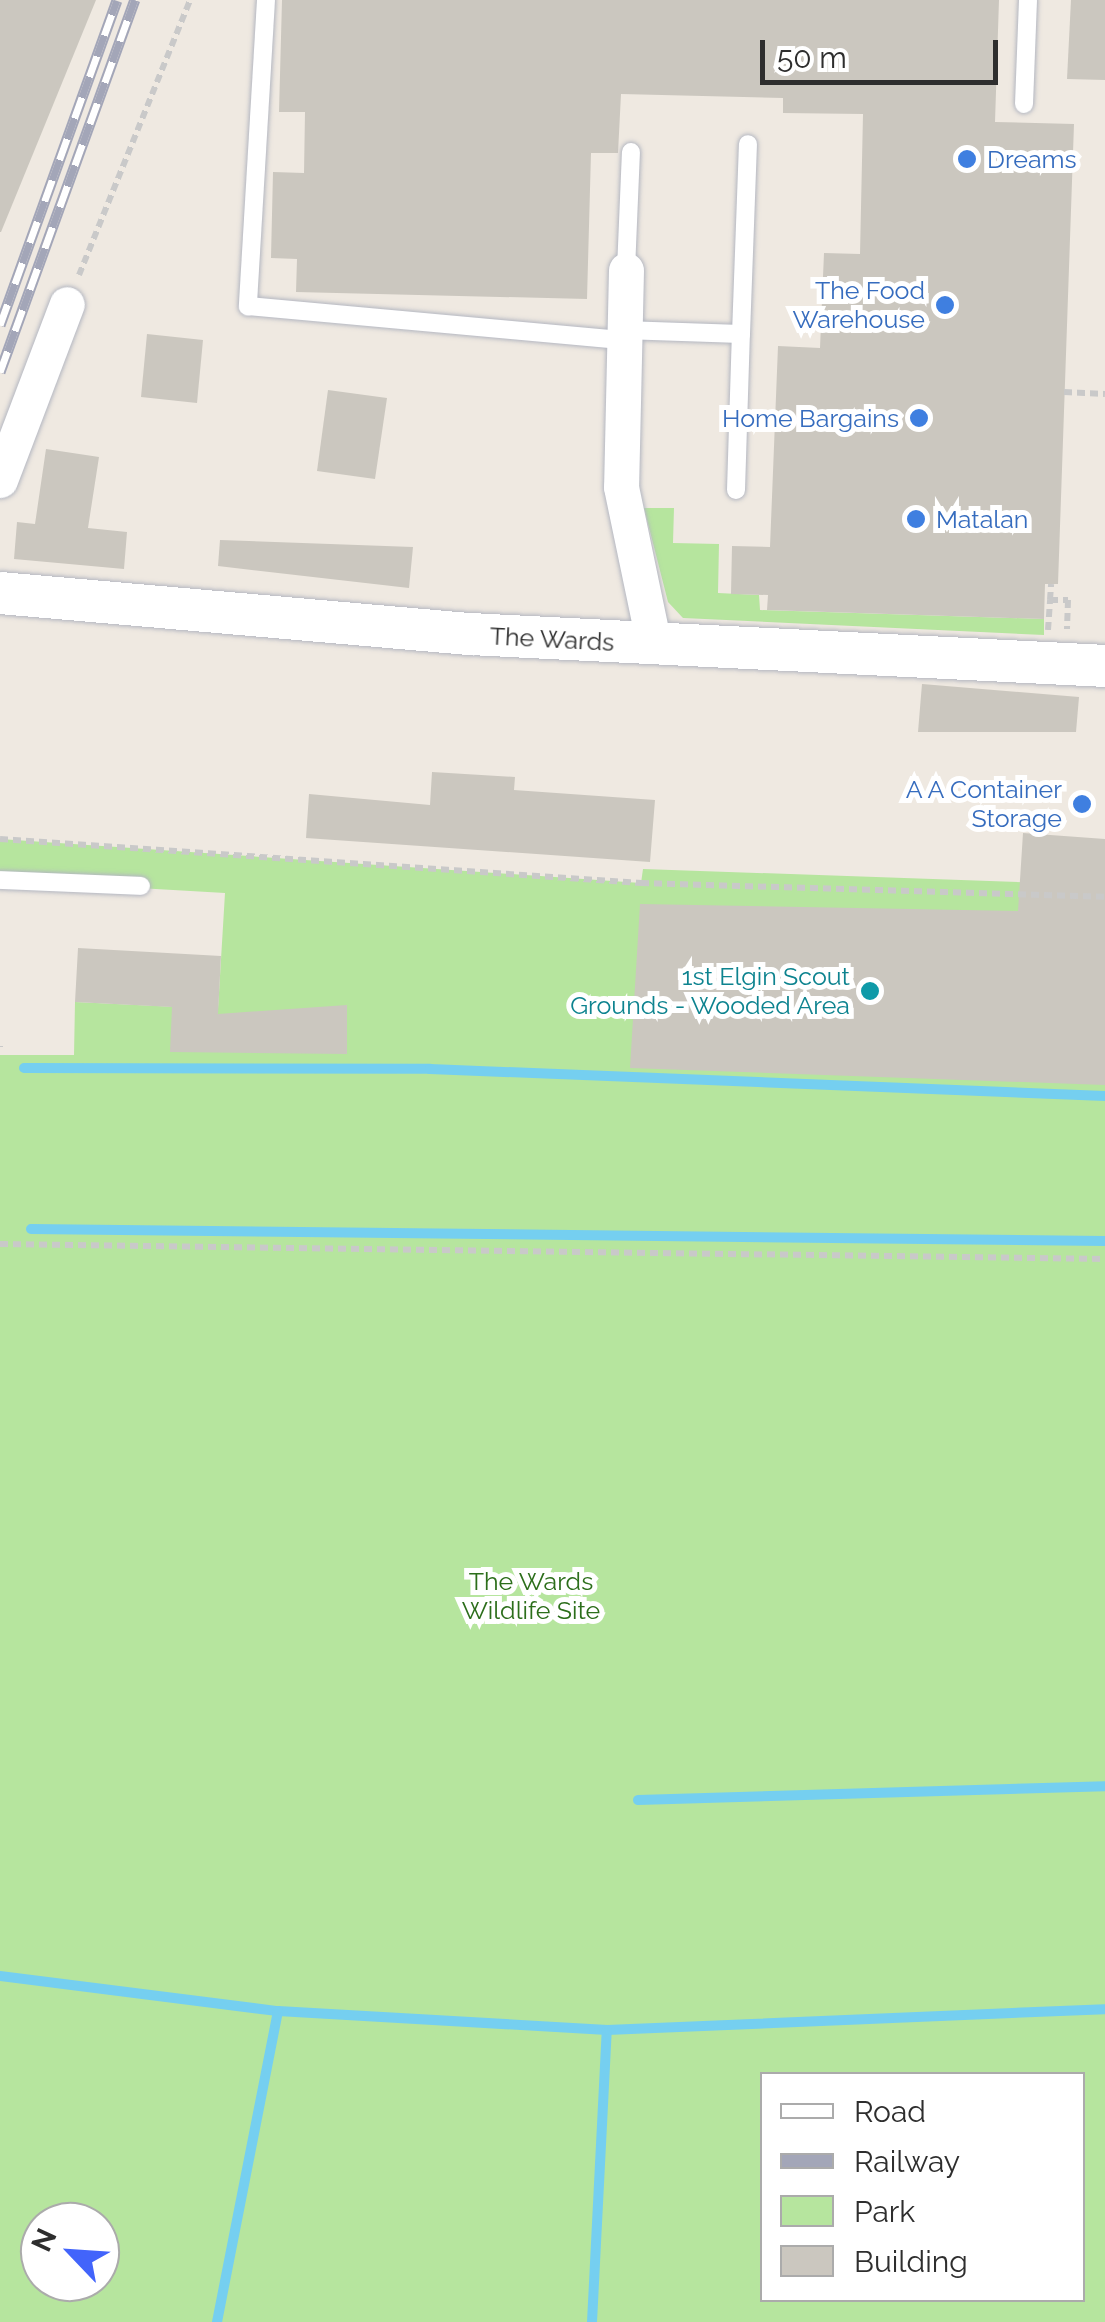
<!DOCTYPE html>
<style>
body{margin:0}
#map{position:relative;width:1105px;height:2322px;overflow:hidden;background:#efe9e1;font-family:Raleway,sans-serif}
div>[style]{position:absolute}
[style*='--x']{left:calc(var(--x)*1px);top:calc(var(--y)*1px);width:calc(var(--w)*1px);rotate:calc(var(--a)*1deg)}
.green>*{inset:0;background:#b6e59e}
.stream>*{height:10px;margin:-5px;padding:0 5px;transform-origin:5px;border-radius:5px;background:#75cff0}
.building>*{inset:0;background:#cbc7bf}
.path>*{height:6px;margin-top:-3px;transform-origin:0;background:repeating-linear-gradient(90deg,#c9c9c9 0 8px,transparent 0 13px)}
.roads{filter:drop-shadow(0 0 2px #b4b7c1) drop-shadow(0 0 2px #b4b7c1)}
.service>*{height:18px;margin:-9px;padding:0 9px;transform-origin:9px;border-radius:9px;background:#fff}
.minor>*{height:35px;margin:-17.5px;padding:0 17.5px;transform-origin:17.5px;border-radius:17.5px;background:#fff}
.tertiary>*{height:42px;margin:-21px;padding:0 21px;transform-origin:21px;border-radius:21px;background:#fff}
.rail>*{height:11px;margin-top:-5.5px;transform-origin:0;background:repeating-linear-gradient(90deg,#fff 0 22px,#a3a6b8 0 44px);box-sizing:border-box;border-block:2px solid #a3a6b8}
.dots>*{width:28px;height:28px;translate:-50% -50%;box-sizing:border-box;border:5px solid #fff;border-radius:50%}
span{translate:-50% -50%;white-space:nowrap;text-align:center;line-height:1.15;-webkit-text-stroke:10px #fff;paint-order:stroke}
.shop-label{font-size:25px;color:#366cbe}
.left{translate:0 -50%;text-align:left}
.right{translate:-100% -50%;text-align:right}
.street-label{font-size:25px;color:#2e2e2e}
.culture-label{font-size:25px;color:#0d838f}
.park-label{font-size:25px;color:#2c6e1b}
.legend{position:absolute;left:760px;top:2072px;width:325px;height:230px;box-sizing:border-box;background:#fff;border:2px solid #ababab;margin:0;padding:12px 18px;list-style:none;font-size:30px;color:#2e2e2e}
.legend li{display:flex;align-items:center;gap:20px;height:50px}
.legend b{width:50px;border:2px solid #ababab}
.north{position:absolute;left:20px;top:2202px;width:100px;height:100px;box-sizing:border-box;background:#fff;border:2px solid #ababab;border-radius:50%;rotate:295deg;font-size:28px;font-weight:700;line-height:40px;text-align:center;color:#2e2e2e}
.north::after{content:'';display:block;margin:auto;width:35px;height:45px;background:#4264fb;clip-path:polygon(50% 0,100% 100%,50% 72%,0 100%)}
.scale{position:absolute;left:760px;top:40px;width:238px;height:45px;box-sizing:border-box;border:5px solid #2e2e2e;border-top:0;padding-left:12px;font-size:30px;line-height:35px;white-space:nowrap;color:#2e2e2e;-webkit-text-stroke:8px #fff;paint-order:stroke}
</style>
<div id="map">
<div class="green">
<div style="clip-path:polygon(644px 508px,674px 508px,673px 543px,719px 544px,718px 593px,759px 595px,760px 610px,1044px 619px,1044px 635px,683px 618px,668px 602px)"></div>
<div style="clip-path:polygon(evenodd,0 839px,641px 883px,643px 869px,1105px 885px,1105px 2322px,0 2322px,0 1055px,74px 1055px,75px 1002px,218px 1009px,225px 893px,0 880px,0 839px,762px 2074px,1082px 2074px,1082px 2300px,762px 2300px,762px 2074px,0 839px,40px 2222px,100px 2222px,100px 2282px,40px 2282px,40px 2222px)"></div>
</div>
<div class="stream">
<div style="--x:24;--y:1068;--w:406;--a:0.1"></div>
<div style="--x:430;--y:1069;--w:676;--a:2.29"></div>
<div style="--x:31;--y:1229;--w:1074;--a:0.64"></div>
<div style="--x:638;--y:1800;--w:467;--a:-1.7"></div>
<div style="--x:0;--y:1976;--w:280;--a:7.2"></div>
<div style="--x:278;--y:2011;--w:330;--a:3.3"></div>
<div style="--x:607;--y:2030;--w:498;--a:-2.4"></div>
<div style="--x:217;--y:2322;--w:317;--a:-78.9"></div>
<div style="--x:592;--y:2322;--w:292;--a:-87.1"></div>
</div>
<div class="building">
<div style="clip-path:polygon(0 0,96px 0,1px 232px,0 232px)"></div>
<div style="clip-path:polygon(282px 0,999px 0,995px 122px,1074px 124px,1058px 584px,1045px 584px,1044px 619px,767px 610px,768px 595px,731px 594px,732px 546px,770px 547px,778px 346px,820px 348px,824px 253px,860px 254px,863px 114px,783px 113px,783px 98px,621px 94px,618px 153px,591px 153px,587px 299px,296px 292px,297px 259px,271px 258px,273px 172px,304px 173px,305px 112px,279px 112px)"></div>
<div style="clip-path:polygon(1071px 0,1105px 0,1105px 80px,1067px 79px)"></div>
<div style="clip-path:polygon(147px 334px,203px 340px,197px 403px,141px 397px)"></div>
<div style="clip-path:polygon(328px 390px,387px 398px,375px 479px,317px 471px)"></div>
<div style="clip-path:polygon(46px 449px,99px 457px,88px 528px,127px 532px,124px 569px,14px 559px,17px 522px,35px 524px)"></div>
<div style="clip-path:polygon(220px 540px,413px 547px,409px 588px,218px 566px)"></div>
<div style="clip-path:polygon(922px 684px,1079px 697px,1076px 732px,918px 732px)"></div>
<div style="clip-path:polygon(432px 772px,515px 777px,514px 790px,655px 800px,650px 862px,306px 838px,309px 794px,430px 805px)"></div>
<div style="clip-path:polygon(1023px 833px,1105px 839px,1105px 1085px,630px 1068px,640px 904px,1018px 911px)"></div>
<div style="clip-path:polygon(78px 948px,221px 956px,218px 1014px,347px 1005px,347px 1054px,170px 1052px,172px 1007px,75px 1002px)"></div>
</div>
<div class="path">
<div style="--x:79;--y:275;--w:297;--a:-68"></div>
<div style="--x:1064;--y:392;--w:41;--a:2.8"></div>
<div style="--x:1050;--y:600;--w:16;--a:-86"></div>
<div style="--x:1048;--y:630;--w:30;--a:-86"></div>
<div style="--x:1050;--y:600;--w:18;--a:0"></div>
<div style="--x:1068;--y:600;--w:29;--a:92"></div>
<div style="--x:0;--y:839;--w:643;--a:3.93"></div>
<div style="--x:641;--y:883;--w:464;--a:1.7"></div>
<div style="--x:0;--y:1046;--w:1;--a:90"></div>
<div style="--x:0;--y:1244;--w:1105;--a:0.78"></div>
</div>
<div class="roads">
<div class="service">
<div style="--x:266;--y:0;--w:307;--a:93.4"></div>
<div style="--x:248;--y:306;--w:377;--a:5.2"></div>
<div style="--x:1024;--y:104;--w:104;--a:-87.8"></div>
<div style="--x:626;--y:270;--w:118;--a:-87.6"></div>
<div style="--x:623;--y:330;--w:118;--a:1.9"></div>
<div style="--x:741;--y:334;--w:190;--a:-87.9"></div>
<div style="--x:736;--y:490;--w:156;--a:-88.2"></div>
<div style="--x:0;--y:880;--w:141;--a:2.4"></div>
</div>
<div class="minor">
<div style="--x:626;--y:270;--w:217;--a:91.3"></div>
<div style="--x:621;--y:487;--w:161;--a:78.2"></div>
<div style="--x:0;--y:480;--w:188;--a:-69.2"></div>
</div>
<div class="tertiary">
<div style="--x:0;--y:593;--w:472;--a:5"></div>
<div style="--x:470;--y:634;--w:636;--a:2.88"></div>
</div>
</div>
<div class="rail">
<div style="--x:0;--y:325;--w:345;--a:-70.2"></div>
<div style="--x:0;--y:372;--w:396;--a:-70.1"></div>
</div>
<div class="dots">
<div style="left:967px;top:159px;background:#3f7fe0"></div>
<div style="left:945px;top:305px;background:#3f7fe0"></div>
<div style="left:919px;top:418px;background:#3f7fe0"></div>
<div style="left:916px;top:519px;background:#3f7fe0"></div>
<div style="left:1082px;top:804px;background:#3f7fe0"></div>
<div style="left:870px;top:991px;background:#0f9aa8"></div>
</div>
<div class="shop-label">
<span class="left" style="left:987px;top:159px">Dreams</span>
<span class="right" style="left:925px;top:305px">The Food<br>Warehouse</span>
<span class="right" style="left:899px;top:418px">Home Bargains</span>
<span class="left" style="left:936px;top:519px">Matalan</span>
<span class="right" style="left:1062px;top:804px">A A Container<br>Storage</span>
</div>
<div class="street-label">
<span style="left:552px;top:639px;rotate:3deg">The Wards</span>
</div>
<div class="culture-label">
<span class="right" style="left:850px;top:991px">1st Elgin Scout<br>Grounds - Wooded Area</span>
</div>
<div class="park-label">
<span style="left:531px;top:1596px">The Wards<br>Wildlife Site</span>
</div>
<ul class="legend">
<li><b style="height:12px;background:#fff"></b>Road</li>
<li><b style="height:12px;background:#a3a6b8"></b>Railway</li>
<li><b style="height:28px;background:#b6e59e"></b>Park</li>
<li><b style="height:28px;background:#cbc7bf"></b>Building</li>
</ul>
<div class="north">N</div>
<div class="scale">50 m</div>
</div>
